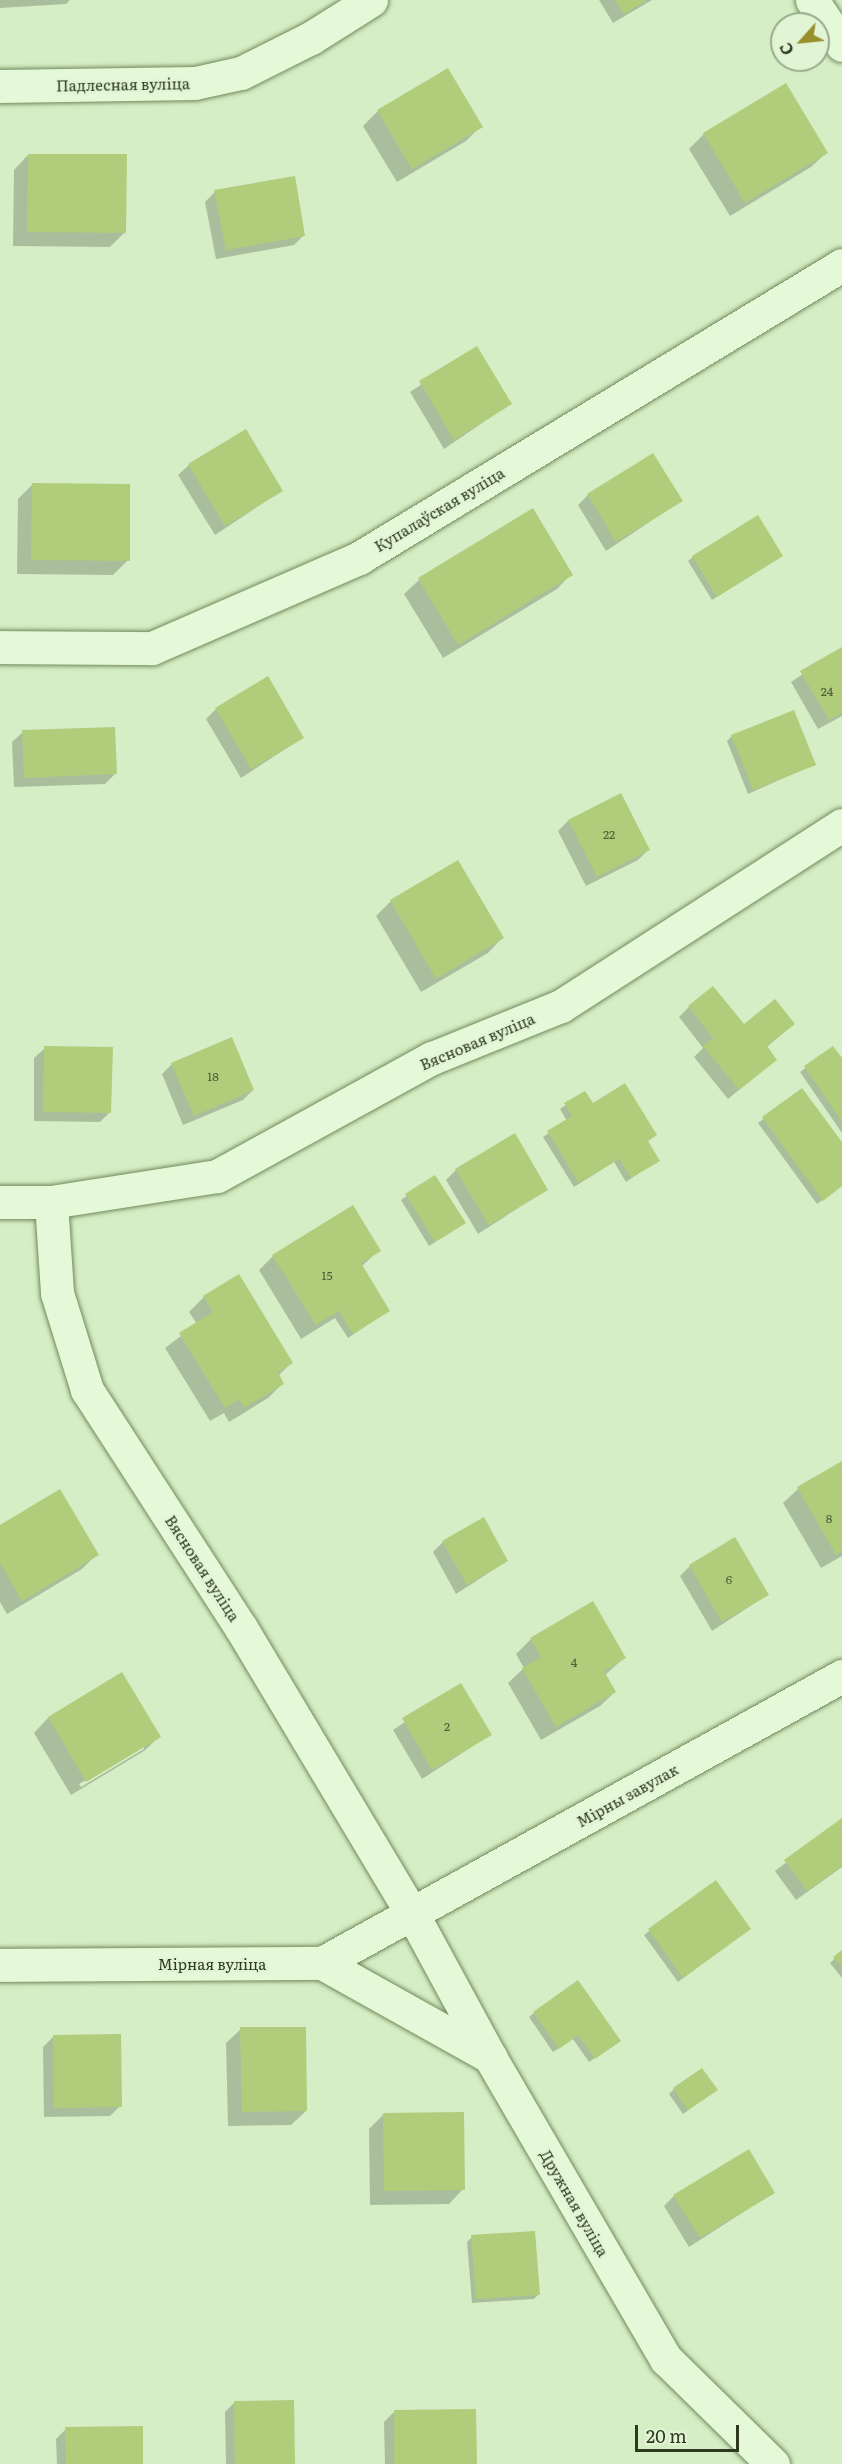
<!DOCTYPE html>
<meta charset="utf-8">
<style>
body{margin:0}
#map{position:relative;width:842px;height:2464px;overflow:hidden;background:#d5eec5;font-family:Literata,serif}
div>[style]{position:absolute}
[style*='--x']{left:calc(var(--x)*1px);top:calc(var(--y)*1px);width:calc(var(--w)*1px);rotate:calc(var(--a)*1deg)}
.shadow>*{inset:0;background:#0003}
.building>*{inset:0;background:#b1cc7b}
.roads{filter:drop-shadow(0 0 2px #74895b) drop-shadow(0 0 2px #74895b)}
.minor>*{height:33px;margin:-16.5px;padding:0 16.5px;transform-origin:16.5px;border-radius:16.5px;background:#e5f9d9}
span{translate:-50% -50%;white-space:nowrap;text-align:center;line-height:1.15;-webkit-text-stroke:5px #e1f5d5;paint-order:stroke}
.number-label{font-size:12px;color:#505e36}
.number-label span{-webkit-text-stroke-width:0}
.street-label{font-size:15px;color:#2f391f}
.north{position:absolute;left:770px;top:12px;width:60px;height:60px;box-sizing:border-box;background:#e1f5d5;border:2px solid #9aaa8c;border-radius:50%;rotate:243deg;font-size:16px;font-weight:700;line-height:24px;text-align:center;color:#2f391f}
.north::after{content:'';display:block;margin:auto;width:21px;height:27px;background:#988e2c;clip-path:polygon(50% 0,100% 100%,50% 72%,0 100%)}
.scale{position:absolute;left:635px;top:2425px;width:104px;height:27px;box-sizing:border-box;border:3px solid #2f391f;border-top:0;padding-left:8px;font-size:18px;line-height:21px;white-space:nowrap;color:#2f391f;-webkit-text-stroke:4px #e1f5d5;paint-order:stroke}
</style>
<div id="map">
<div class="shadow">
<div style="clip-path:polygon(0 0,70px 0,66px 4px,0 8px)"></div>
<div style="clip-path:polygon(599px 0,652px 0,613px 23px)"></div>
<div style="clip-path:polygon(785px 85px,826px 153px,811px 167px,730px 216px,689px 149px,704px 134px)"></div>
<div style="clip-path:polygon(378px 111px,481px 126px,466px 141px,397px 182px,363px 126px)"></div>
<div style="clip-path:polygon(28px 155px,125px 232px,110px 247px,13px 246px,14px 170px)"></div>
<div style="clip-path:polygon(215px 192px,304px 235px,294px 245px,216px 259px,205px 202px)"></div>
<div style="clip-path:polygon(476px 348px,510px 404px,444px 449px,410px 392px)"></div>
<div style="clip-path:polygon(189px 465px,281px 491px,215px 535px,178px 475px)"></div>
<div style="clip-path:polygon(33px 484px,128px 560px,113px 575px,17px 574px,18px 499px)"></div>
<div style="clip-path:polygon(588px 495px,681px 501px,606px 551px,578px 505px)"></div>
<div style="clip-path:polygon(781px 556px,712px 600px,688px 561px,693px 557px)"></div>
<div style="clip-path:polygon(571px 574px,557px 589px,443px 658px,404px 594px,419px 580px)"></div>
<div style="clip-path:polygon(842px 648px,842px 716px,818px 729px,791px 682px)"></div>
<div style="clip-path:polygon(216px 709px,302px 738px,241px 778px,206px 719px)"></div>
<div style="clip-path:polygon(23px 732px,115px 774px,105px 784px,14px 787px,12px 742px)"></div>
<div style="clip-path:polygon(732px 736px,815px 764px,748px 794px,727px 741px)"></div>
<div style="clip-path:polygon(620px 795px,648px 850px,638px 860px,586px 886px,558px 831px,568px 821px)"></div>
<div style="clip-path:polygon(391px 901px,502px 938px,488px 953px,421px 992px,376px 916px)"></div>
<div style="clip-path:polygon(689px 1007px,743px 1026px,793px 1024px,766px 1048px,775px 1060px,728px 1099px,694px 1057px,703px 1048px,679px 1017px)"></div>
<div style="clip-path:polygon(45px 1048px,110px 1112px,100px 1122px,34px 1121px,34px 1058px)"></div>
<div style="clip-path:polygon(833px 1048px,842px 1061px,842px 1133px,800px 1072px)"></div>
<div style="clip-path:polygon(172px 1064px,253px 1090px,243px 1100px,183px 1125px,162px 1074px)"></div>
<div style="clip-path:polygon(802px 1090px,842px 1145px,842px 1186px,817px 1204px,758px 1123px)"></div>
<div style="clip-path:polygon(584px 1093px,592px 1105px,655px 1135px,647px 1142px,658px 1160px,626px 1182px,614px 1162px,574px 1187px,543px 1137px,567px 1121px,560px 1109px)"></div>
<div style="clip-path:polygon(456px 1170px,546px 1190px,478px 1234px,446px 1180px)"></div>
<div style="clip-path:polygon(435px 1177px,459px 1227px,429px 1246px,401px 1200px)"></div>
<div style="clip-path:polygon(379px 1250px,361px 1267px,388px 1311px,348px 1338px,335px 1318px,301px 1339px,259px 1270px,273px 1256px)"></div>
<div style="clip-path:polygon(238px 1277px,291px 1363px,278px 1376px,282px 1384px,268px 1398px,229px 1422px,224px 1413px,210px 1421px,165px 1348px,197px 1324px,189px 1312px,204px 1297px)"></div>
<div style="clip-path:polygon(842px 1463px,842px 1556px,821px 1568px,783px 1503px,798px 1489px)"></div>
<div style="clip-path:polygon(0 1527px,97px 1554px,82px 1569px,7px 1614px,0 1602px)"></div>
<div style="clip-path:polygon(443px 1542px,507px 1561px,456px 1594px,433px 1552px)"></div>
<div style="clip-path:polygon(690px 1566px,767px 1595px,712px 1631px,680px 1576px)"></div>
<div style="clip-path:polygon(593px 1603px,624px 1658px,605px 1675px,615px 1692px,600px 1706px,541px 1740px,508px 1683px,524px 1668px,516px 1654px,531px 1639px)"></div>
<div style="clip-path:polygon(evenodd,121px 1674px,159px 1737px,144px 1751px,71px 1795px,34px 1733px,48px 1718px,121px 1674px,144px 1745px,144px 1749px,81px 1787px,79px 1784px,144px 1745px)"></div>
<div style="clip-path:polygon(461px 1685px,490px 1735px,422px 1779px,393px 1730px)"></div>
<div style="clip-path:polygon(842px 1820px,842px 1867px,796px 1900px,775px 1871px)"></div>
<div style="clip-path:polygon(715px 1882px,749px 1929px,678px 1982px,644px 1935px)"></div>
<div style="clip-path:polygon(842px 1952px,842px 1978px,830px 1963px)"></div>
<div style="clip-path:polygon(534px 2013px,614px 2045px,589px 2062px,573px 2039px,553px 2052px,529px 2017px)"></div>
<div style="clip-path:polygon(241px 2029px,306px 2111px,291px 2125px,228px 2126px,226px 2043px)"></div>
<div style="clip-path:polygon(53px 2037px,120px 2106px,110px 2116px,44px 2117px,43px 2047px)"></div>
<div style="clip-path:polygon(674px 2089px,716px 2090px,683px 2114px,669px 2094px)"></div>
<div style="clip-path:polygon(384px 2114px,463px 2189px,449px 2204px,370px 2205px,369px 2129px)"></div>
<div style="clip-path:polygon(773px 2193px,689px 2247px,664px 2206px,674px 2196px)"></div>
<div style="clip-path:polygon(472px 2237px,539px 2294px,534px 2299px,472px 2303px,467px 2242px)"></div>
<div style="clip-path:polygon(235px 2402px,293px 2464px,226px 2464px,225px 2412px)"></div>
<div style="clip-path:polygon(394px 2412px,476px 2464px,385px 2464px,384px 2422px)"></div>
<div style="clip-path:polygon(66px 2429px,142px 2464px,57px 2464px,56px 2439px)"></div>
</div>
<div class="building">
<div style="clip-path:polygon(615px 0,647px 0,624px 14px)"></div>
<div style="clip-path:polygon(448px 68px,483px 127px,412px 169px,377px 110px)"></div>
<div style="clip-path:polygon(786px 83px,828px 153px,745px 203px,703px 133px)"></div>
<div style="clip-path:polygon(28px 154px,127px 154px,126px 233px,27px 232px)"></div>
<div style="clip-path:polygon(295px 176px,305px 236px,226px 250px,214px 190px)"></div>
<div style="clip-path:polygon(477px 346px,512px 404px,454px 440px,419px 381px)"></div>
<div style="clip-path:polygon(246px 429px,283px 491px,225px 526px,188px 464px)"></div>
<div style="clip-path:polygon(653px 453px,683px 501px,616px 542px,587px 494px)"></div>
<div style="clip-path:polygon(32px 483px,130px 484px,130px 561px,31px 560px)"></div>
<div style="clip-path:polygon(533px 508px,573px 575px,458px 645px,418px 578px)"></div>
<div style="clip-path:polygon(758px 515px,783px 556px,717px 597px,692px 556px)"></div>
<div style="clip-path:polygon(842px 647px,842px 713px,829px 720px,800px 671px)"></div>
<div style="clip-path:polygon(268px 676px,304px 738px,251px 769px,215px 708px)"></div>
<div style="clip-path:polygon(794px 710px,816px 765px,753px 790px,731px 735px)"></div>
<div style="clip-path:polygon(115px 727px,117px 774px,24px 778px,22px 730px)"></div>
<div style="clip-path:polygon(621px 793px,650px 850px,597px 877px,568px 820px)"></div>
<div style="clip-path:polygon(458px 860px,504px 938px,436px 979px,390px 900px)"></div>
<div style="clip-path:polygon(713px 986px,744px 1024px,775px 999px,795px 1024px,767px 1046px,777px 1060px,739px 1090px,703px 1046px,713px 1038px,688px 1006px)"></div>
<div style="clip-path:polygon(232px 1037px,254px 1090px,194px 1116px,171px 1063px)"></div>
<div style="clip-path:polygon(44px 1046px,113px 1047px,111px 1113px,43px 1112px)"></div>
<div style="clip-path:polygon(833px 1046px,842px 1058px,842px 1122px,804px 1066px)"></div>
<div style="clip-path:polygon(625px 1083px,657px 1135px,648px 1141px,660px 1161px,631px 1178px,619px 1159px,579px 1183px,547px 1131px,572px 1116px,564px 1103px,585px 1091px,593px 1103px)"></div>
<div style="clip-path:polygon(802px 1088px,842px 1142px,842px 1186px,823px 1201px,762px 1117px)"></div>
<div style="clip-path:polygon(515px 1133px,548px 1190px,489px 1225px,455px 1169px)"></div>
<div style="clip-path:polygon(435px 1175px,466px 1223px,435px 1242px,405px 1194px)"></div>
<div style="clip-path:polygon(353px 1205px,381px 1251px,361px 1263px,390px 1311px,353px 1334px,339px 1311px,316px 1325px,272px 1255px)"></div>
<div style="clip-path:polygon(239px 1274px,293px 1363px,278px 1372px,284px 1384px,244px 1408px,239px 1399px,225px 1408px,179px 1333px,213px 1312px,203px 1296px)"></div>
<div style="clip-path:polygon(842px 1461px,842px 1551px,836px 1555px,797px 1487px)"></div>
<div style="clip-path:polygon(60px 1489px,99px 1555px,22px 1601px,0 1563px,0 1525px)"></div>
<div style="clip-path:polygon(484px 1517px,508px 1561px,467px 1585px,442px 1541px)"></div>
<div style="clip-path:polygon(735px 1537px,769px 1595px,722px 1622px,689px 1565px)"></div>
<div style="clip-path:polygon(593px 1601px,626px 1658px,604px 1671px,616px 1692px,556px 1727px,522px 1668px,541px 1657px,530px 1638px)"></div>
<div style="clip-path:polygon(122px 1672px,161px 1737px,86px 1782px,48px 1717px)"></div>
<div style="clip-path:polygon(461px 1683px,492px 1735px,432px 1770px,402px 1718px)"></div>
<div style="clip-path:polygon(842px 1818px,842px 1866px,807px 1891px,784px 1860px)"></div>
<div style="clip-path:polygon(716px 1880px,751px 1929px,683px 1978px,648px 1929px)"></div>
<div style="clip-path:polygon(842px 1950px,842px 1967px,833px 1957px)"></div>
<div style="clip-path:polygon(578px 1980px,621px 2041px,595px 2059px,578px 2035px,559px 2049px,533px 2012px)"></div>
<div style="clip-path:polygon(240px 2027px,306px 2027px,307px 2111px,242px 2112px)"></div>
<div style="clip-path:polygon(121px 2034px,122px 2107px,54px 2108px,53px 2035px)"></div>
<div style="clip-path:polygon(702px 2068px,718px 2090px,688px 2110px,673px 2088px)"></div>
<div style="clip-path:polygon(464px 2112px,465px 2190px,384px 2191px,383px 2113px)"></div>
<div style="clip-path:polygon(749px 2149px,775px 2193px,700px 2238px,673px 2195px)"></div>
<div style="clip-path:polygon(535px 2231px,540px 2295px,476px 2299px,471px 2235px)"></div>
<div style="clip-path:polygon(294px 2400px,295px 2464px,235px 2464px,234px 2401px)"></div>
<div style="clip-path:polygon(476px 2409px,477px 2464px,394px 2464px,394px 2410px)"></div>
<div style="clip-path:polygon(143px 2426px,143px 2464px,66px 2464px,65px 2427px)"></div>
</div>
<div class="roads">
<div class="minor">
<div style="--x:812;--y:0;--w:54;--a:56.3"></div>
<div style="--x:0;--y:86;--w:195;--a:-0.9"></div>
<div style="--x:195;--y:83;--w:47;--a:-12.3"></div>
<div style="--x:241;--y:73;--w:78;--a:-26.6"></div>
<div style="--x:311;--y:38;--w:71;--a:-32.3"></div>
<div style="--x:0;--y:647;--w:152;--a:0.4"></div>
<div style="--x:152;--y:648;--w:226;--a:-23.5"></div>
<div style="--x:359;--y:558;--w:565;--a:-31.24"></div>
<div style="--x:0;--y:1202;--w:51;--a:0"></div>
<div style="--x:51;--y:1202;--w:168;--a:-8.9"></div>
<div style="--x:217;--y:1176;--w:245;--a:-28.8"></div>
<div style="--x:432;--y:1058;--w:139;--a:-22"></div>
<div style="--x:561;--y:1006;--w:334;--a:-32.8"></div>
<div style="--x:51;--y:1202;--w:91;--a:86.2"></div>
<div style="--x:57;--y:1293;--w:102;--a:72.8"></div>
<div style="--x:87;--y:1390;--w:283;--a:57.1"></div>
<div style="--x:241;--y:1628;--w:335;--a:59.1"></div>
<div style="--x:413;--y:1915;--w:162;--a:61.5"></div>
<div style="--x:490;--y:2057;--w:350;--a:59.8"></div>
<div style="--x:666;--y:2359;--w:150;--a:44.5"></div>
<div style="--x:322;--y:1963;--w:193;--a:29.2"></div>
<div style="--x:0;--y:1965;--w:322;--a:-0.4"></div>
<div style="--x:322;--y:1963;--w:594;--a:-28.9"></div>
</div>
</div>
<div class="number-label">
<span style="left:827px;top:692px">24</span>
<span style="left:609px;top:835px">22</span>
<span style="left:213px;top:1077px">18</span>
<span style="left:327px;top:1276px">15</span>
<span style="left:829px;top:1519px">8</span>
<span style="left:729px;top:1580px">6</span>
<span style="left:574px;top:1663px">4</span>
<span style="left:447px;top:1727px">2</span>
</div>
<div class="street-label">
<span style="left:123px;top:84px;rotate:-1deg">Падлесная вуліца</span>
<span style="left:439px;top:509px;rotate:-31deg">Купалаўская вуліца</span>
<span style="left:477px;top:1041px;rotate:-23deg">Вясновая вуліца</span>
<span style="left:203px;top:1568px;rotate:57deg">Вясновая вуліца</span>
<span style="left:627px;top:1795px;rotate:-29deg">Мірны завулак</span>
<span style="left:212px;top:1964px">Мірная вуліца</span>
<span style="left:575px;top:2203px;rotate:60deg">Дружная вуліца</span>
</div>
<div class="north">С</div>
<div class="scale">20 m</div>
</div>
